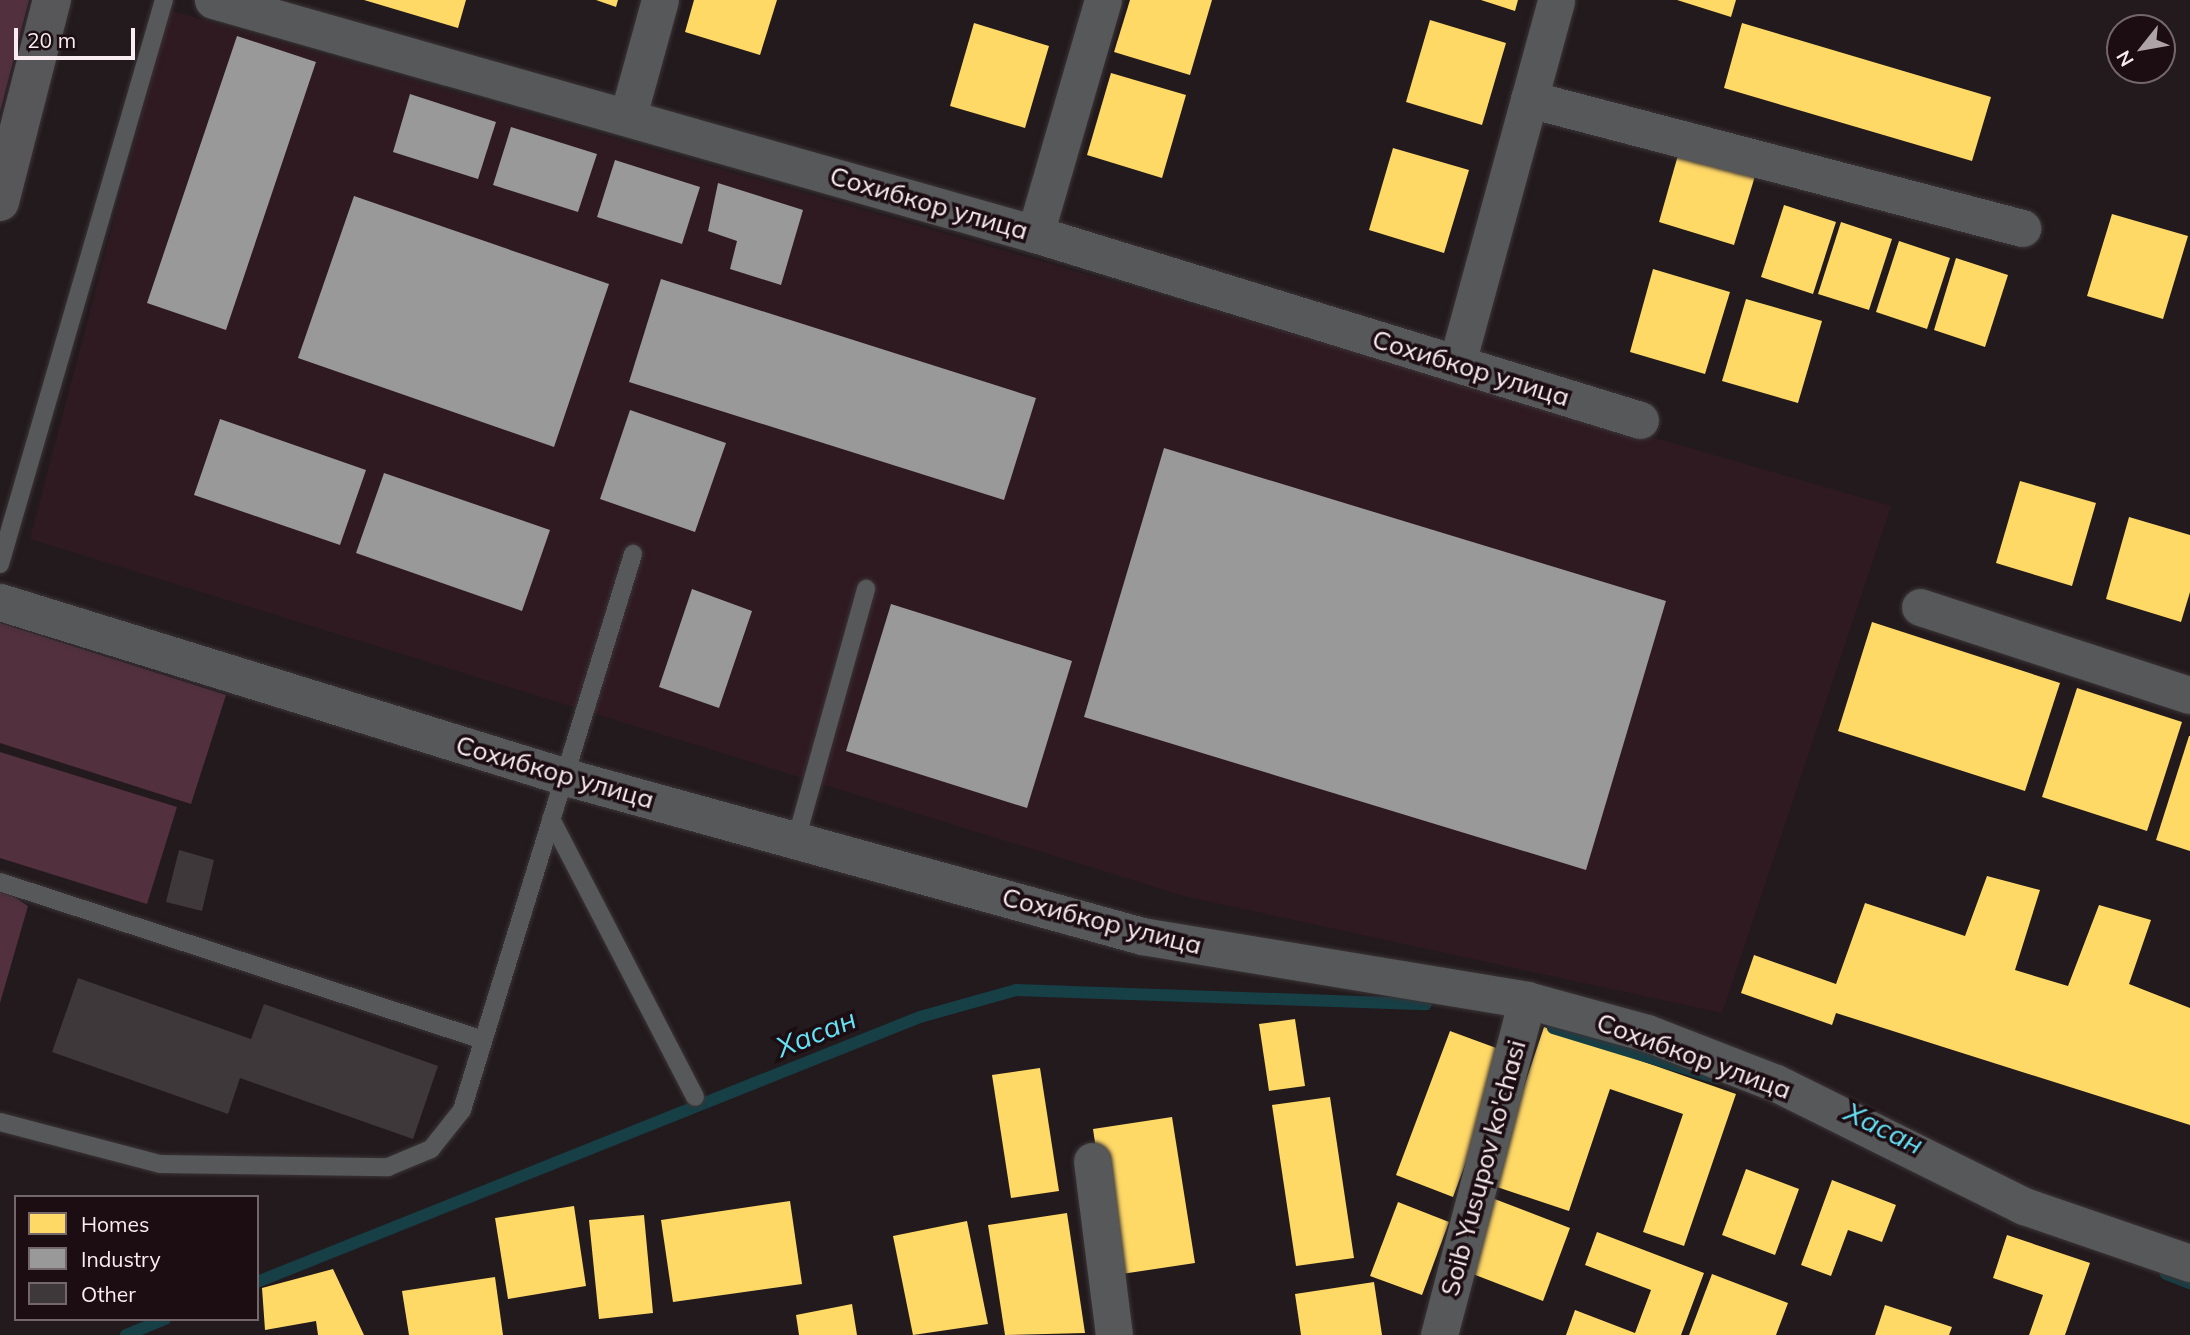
<!DOCTYPE html>
<meta charset="utf-8">
<style>
body{margin:0}
#map{position:relative;width:2190px;height:1335px;overflow:hidden;background:#221a1d;font-family:Mulish,sans-serif}
div>[style]{position:absolute}
[style*='--x']{left:calc(var(--x)*1px);top:calc(var(--y)*1px);width:calc(var(--w)*1px);rotate:calc(var(--a)*1deg)}
.built>*{inset:0;background:#2f1a22}
.green>*{inset:0;background:#53303e}
.homes>*{inset:0;background:#ffd966}
.industry>*{inset:0;background:#999}
.stream>*{height:12px;margin:-6px;padding:0 6px;transform-origin:6px;border-radius:6px;background:#163f46}
.building>*{inset:0;background:#3f383b}
.roads{filter:drop-shadow(0 0 2px #3b3436) drop-shadow(0 0 2px #3b3436)}
.lane>*{height:18px;margin:-9px;padding:0 9px;transform-origin:9px;border-radius:9px;background:#575859}
.street>*{height:37px;margin:-18.5px;padding:0 18.5px;transform-origin:18.5px;border-radius:18.5px;background:#575859}
.highway>*{height:38px;margin:-19px;padding:0 19px;transform-origin:19px;border-radius:19px;background:#575658}
span{translate:-50% -50%;white-space:nowrap;text-align:center;line-height:1.15;-webkit-text-stroke:7px #1c0d13;paint-order:stroke}
.street-label{font-size:26px;color:#f9edf1}
.water-label{font-size:28px;color:#64e2f6;font-style:italic}
.legend{position:absolute;left:14px;top:1195px;width:245px;height:126px;box-sizing:border-box;background:#1c0d13;border:2px solid #74676c;margin:0;padding:9px 12px;list-style:none;font-size:21px;color:#f9edf1}
.legend li{display:flex;align-items:center;gap:14px;height:35px}
.legend b{width:35px;border:2px solid #74676c}
.north{position:absolute;left:2106px;top:14px;width:70px;height:70px;box-sizing:border-box;background:#1c0d13;border:2px solid #74676c;border-radius:50%;rotate:239deg;font-size:19px;font-weight:700;line-height:28px;text-align:center;color:#f9edf1}
.north::after{content:'';display:block;margin:auto;width:24px;height:32px;background:#aea3a7;clip-path:polygon(50% 0,100% 100%,50% 72%,0 100%)}
.scale{position:absolute;left:14px;top:28px;width:121px;height:32px;box-sizing:border-box;border:4px solid #f9edf1;border-top:0;padding-left:9px;font-size:21px;line-height:24px;white-space:nowrap;color:#f9edf1;-webkit-text-stroke:5px #1c0d13;paint-order:stroke}
</style>
<div id="map">
<div class="built">
<div style="clip-path:polygon(169px 10px,1891px 506px,1722px 1013px,1184px 896px,30px 539px)"></div>
</div>
<div class="green">
<div style="clip-path:polygon(0 0,29px 0,0 112px)"></div>
<div style="clip-path:polygon(0 623px,226px 695px,191px 804px,0 743px)"></div>
<div style="clip-path:polygon(0 752px,177px 807px,147px 904px,0 858px)"></div>
<div style="clip-path:polygon(0 888px,28px 906px,0 1003px)"></div>
</div>
<div class="homes">
<div style="clip-path:polygon(364px 0,466px 0,458px 28px)"></div>
<div style="clip-path:polygon(596px 0,618px 0,616px 7px)"></div>
<div style="clip-path:polygon(694px 0,777px 0,760px 55px,685px 32px)"></div>
<div style="clip-path:polygon(1130px 0,1212px 0,1190px 75px,1114px 52px)"></div>
<div style="clip-path:polygon(1481px 0,1518px 0,1515px 11px)"></div>
<div style="clip-path:polygon(1677px 0,1736px 0,1731px 17px)"></div>
<div style="clip-path:polygon(1430px 20px,1506px 43px,1482px 125px,1406px 102px)"></div>
<div style="clip-path:polygon(974px 23px,1049px 46px,1025px 128px,950px 106px)"></div>
<div style="clip-path:polygon(1742px 23px,1991px 97px,1972px 161px,1724px 88px)"></div>
<div style="clip-path:polygon(1111px 73px,1186px 95px,1162px 178px,1087px 155px)"></div>
<div style="clip-path:polygon(1682px 141px,1759px 163px,1734px 245px,1659px 222px)"></div>
<div style="clip-path:polygon(1393px 148px,1469px 170px,1444px 253px,1369px 230px)"></div>
<div style="clip-path:polygon(1784px 205px,1836px 222px,1813px 294px,1761px 277px)"></div>
<div style="clip-path:polygon(2112px 214px,2188px 236px,2163px 319px,2087px 296px)"></div>
<div style="clip-path:polygon(1841px 222px,1892px 239px,1869px 310px,1818px 294px)"></div>
<div style="clip-path:polygon(1899px 241px,1950px 258px,1927px 329px,1876px 312px)"></div>
<div style="clip-path:polygon(1956px 258px,2008px 275px,1985px 347px,1934px 330px)"></div>
<div style="clip-path:polygon(1653px 269px,1730px 292px,1705px 374px,1630px 352px)"></div>
<div style="clip-path:polygon(1746px 299px,1822px 321px,1798px 403px,1722px 381px)"></div>
<div style="clip-path:polygon(2020px 481px,2096px 503px,2072px 586px,1996px 563px)"></div>
<div style="clip-path:polygon(2129px 517px,2190px 535px,2190px 592px,2181px 622px,2106px 599px)"></div>
<div style="clip-path:polygon(1872px 622px,2060px 683px,2025px 791px,1838px 731px)"></div>
<div style="clip-path:polygon(2077px 688px,2182px 722px,2147px 831px,2042px 797px)"></div>
<div style="clip-path:polygon(2189px 736px,2190px 736px,2190px 851px,2156px 840px)"></div>
<div style="clip-path:polygon(1987px 876px,2040px 890px,2015px 970px,2068px 986px,2099px 905px,2151px 920px,2129px 984px,2190px 1008px,2190px 1125px,1836px 1013px,1832px 1025px,1741px 993px,1754px 955px,1836px 984px,1865px 903px,1965px 936px)"></div>
<div style="clip-path:polygon(1295px 1019px,1305px 1086px,1269px 1091px,1259px 1024px)"></div>
<div style="clip-path:polygon(1544px 1027px,1736px 1094px,1684px 1246px,1643px 1232px,1683px 1114px,1610px 1089px,1569px 1211px,1491px 1185px)"></div>
<div style="clip-path:polygon(1450px 1031px,1507px 1052px,1453px 1197px,1396px 1175px)"></div>
<div style="clip-path:polygon(1040px 1068px,1059px 1191px,1011px 1198px,992px 1075px)"></div>
<div style="clip-path:polygon(1330px 1097px,1354px 1258px,1296px 1266px,1272px 1105px)"></div>
<div style="clip-path:polygon(1172px 1117px,1195px 1263px,1115px 1275px,1093px 1129px)"></div>
<div style="clip-path:polygon(1746px 1169px,1799px 1189px,1775px 1255px,1722px 1235px)"></div>
<div style="clip-path:polygon(1832px 1180px,1896px 1205px,1882px 1242px,1848px 1230px,1831px 1276px,1801px 1265px)"></div>
<div style="clip-path:polygon(1492px 1198px,1570px 1228px,1543px 1301px,1465px 1271px)"></div>
<div style="clip-path:polygon(790px 1201px,802px 1284px,673px 1302px,661px 1220px)"></div>
<div style="clip-path:polygon(1398px 1202px,1449px 1222px,1422px 1295px,1370px 1276px)"></div>
<div style="clip-path:polygon(574px 1206px,586px 1286px,508px 1299px,495px 1218px)"></div>
<div style="clip-path:polygon(1067px 1213px,1085px 1333px,1005px 1335px,988px 1225px)"></div>
<div style="clip-path:polygon(644px 1215px,653px 1313px,599px 1319px,589px 1220px)"></div>
<div style="clip-path:polygon(967px 1221px,988px 1324px,913px 1335px,893px 1236px)"></div>
<div style="clip-path:polygon(1597px 1232px,1704px 1273px,1681px 1335px,1566px 1335px,1575px 1310px,1635px 1333px,1651px 1290px,1585px 1265px)"></div>
<div style="clip-path:polygon(2007px 1235px,2090px 1263px,2065px 1335px,2029px 1335px,2043px 1295px,1993px 1278px)"></div>
<div style="clip-path:polygon(333px 1269px,364px 1335px,318px 1335px,316px 1321px,265px 1330px,262px 1288px)"></div>
<div style="clip-path:polygon(1712px 1274px,1788px 1303px,1776px 1335px,1689px 1335px)"></div>
<div style="clip-path:polygon(495px 1277px,503px 1335px,409px 1335px,402px 1291px)"></div>
<div style="clip-path:polygon(1374px 1282px,1382px 1335px,1301px 1335px,1295px 1294px)"></div>
<div style="clip-path:polygon(852px 1304px,857px 1335px,799px 1335px,796px 1315px)"></div>
<div style="clip-path:polygon(1885px 1305px,1952px 1327px,1949px 1335px,1875px 1335px)"></div>
</div>
<div class="industry">
<div style="clip-path:polygon(237px 36px,316px 62px,226px 330px,147px 303px)"></div>
<div style="clip-path:polygon(410px 94px,496px 122px,478px 179px,393px 152px)"></div>
<div style="clip-path:polygon(511px 127px,597px 154px,578px 212px,493px 185px)"></div>
<div style="clip-path:polygon(615px 160px,700px 187px,682px 244px,597px 217px)"></div>
<div style="clip-path:polygon(718px 183px,803px 210px,781px 285px,730px 269px,737px 241px,708px 231px)"></div>
<div style="clip-path:polygon(354px 196px,609px 284px,554px 447px,298px 358px)"></div>
<div style="clip-path:polygon(661px 279px,1036px 398px,1004px 500px,629px 382px)"></div>
<div style="clip-path:polygon(630px 410px,726px 443px,695px 532px,600px 499px)"></div>
<div style="clip-path:polygon(220px 419px,366px 470px,340px 545px,194px 495px)"></div>
<div style="clip-path:polygon(1164px 448px,1666px 601px,1586px 870px,1084px 717px)"></div>
<div style="clip-path:polygon(384px 473px,550px 530px,522px 611px,356px 553px)"></div>
<div style="clip-path:polygon(692px 589px,752px 611px,719px 708px,659px 687px)"></div>
<div style="clip-path:polygon(891px 604px,1072px 661px,1027px 808px,846px 751px)"></div>
</div>
<div class="stream">
<div style="--x:1553;--y:1028;--w:171;--a:17"></div>
<div style="--x:2166;--y:1274;--w:26;--a:21"></div>
<div style="--x:257;--y:1282;--w:714;--a:-21.79"></div>
<div style="--x:920;--y:1017;--w:100;--a:-15.7"></div>
<div style="--x:1016;--y:990;--w:410;--a:2"></div>
<div style="--x:126;--y:1335;--w:42;--a:-22.3"></div>
</div>
<div class="building">
<div style="clip-path:polygon(179px 850px,214px 860px,202px 911px,166px 902px)"></div>
<div style="clip-path:polygon(78px 978px,251px 1039px,264px 1004px,438px 1066px,413px 1139px,240px 1078px,228px 1114px,52px 1052px)"></div>
</div>
<div class="roads">
<div class="lane">
<div style="--x:0;--y:564;--w:587;--a:-73.79"></div>
<div style="--x:551;--y:819;--w:313;--a:62.6"></div>
<div style="--x:796;--y:840;--w:261;--a:-74.4"></div>
<div style="--x:0;--y:882;--w:508;--a:18.11"></div>
<div style="--x:0;--y:1122;--w:165;--a:14.7"></div>
<div style="--x:160;--y:1164;--w:228;--a:0.8"></div>
<div style="--x:388;--y:1167;--w:47;--a:-22.7"></div>
<div style="--x:431;--y:1149;--w:50;--a:-51.5"></div>
<div style="--x:462;--y:1110;--w:582;--a:-72.9"></div>
</div>
<div class="street">
<div style="--x:213;--y:0;--w:855;--a:15.89"></div>
<div style="--x:1035;--y:234;--w:633;--a:17.09"></div>
<div style="--x:1529;--y:99;--w:510;--a:14.66"></div>
<div style="--x:628;--y:116;--w:120;--a:-74.6"></div>
<div style="--x:1035;--y:234;--w:244;--a:-73.8"></div>
<div style="--x:1457;--y:363;--w:376;--a:-74.7"></div>
<div style="--x:0;--y:602;--w:592;--a:17.18"></div>
<div style="--x:566;--y:777;--w:598;--a:15.43"></div>
<div style="--x:1142;--y:936;--w:390;--a:9.4"></div>
<div style="--x:1527;--y:1000;--w:124;--a:15.4"></div>
<div style="--x:1647;--y:1033;--w:138;--a:21.2"></div>
<div style="--x:1776;--y:1083;--w:277;--a:26.4"></div>
<div style="--x:2024;--y:1206;--w:176;--a:19"></div>
<div style="--x:1920;--y:607;--w:284;--a:18.1"></div>
<div style="--x:1092;--y:1161;--w:175;--a:82.8"></div>
<div style="--x:1439;--y:1335;--w:346;--a:-75.3"></div>
</div>
<div class="highway">
<div style="--x:0;--y:202;--w:209;--a:-75.6"></div>
</div>
</div>
<div class="street-label">
<span style="left:929px;top:203px;rotate:16deg">Сохибкор улица</span>
<span style="left:1471px;top:368px;rotate:17deg">Сохибкор улица</span>
<span style="left:555px;top:772px;rotate:16deg">Сохибкор улица</span>
<span style="left:1102px;top:921px;rotate:14deg">Сохибкор улица</span>
<span style="left:1694px;top:1056px;rotate:20deg">Сохибкор улица</span>
<span style="left:1483px;top:1168px;rotate:-75deg">Soib Yusupov ko'chasi</span>
</div>
<div class="water-label">
<span style="left:816px;top:1033px;rotate:-22deg">Хасан</span>
<span style="left:1884px;top:1128px;rotate:26deg">Хасан</span>
</div>
<ul class="legend">
<li><b style="height:19px;background:#ffd966"></b>Homes</li>
<li><b style="height:19px;background:#999"></b>Industry</li>
<li><b style="height:19px;background:#3f383b"></b>Other</li>
</ul>
<div class="north">N</div>
<div class="scale">20 m</div>
</div>
